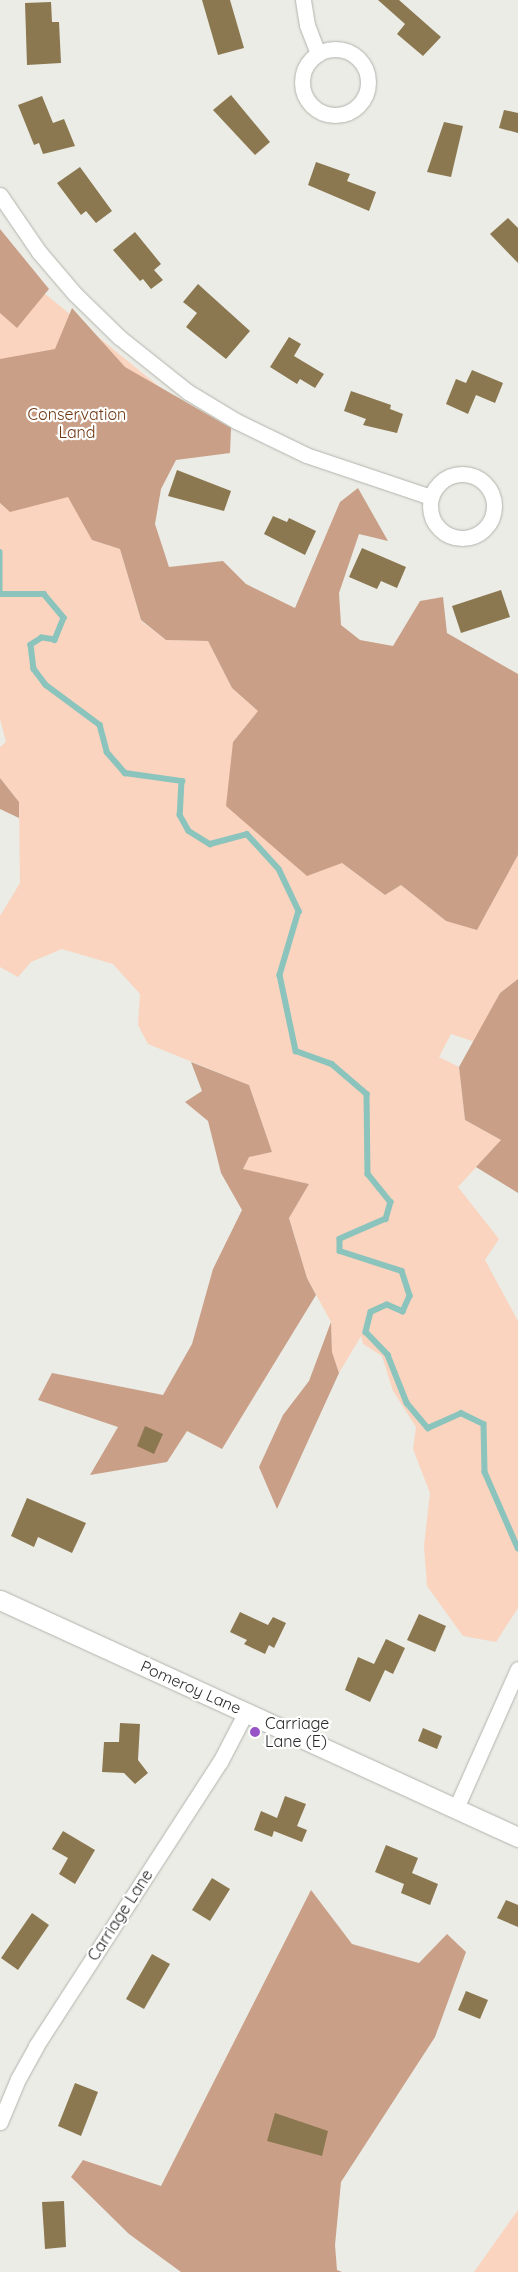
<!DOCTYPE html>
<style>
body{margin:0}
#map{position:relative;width:518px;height:2272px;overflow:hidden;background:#eaece5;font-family:Quicksand,sans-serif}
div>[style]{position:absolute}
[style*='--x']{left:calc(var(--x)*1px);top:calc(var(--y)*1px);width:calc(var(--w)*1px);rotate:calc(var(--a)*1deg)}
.green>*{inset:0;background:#fad4bf}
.forest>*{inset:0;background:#ca9f87}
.stream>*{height:5.5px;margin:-2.75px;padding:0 2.75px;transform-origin:2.75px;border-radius:2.75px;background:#8ac4bc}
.building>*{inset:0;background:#8c7850}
.roads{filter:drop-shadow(0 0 1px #b2b4ad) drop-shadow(0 0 1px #b2b4ad)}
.minor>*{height:15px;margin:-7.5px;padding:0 7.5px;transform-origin:7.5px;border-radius:7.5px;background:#fff}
.minor>.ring{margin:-7.5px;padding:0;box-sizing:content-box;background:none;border:15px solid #fff;border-radius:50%}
.tertiary>*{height:19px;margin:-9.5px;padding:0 9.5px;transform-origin:9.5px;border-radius:9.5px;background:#fff}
.dots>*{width:14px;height:14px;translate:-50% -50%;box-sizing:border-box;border:2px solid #fff;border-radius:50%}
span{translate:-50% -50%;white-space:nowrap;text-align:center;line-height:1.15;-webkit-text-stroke:4.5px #fff;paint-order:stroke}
.park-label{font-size:16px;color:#6d3712}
.street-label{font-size:16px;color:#2a2b29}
.poi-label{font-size:16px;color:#2a2b29}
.left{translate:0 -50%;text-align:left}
</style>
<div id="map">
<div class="green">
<div style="clip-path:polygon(0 237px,44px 293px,183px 406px,92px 540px,120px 549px,141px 621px,166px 640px,208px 641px,232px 688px,258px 711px,233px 742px,342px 863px,385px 895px,401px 885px,446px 921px,477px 929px,518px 855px,518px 979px,500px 993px,475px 1042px,451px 1034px,439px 1057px,459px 1067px,465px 1120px,501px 1140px,458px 1187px,499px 1239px,485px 1260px,518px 1321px,518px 1608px,496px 1642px,463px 1636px,427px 1586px,424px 1546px,430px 1493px,413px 1449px,416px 1427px,393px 1391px,382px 1356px,363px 1344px,361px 1336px,339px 1373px,332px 1352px,331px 1322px,307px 1278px,289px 1217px,309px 1184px,243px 1170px,248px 1157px,272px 1152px,249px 1085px,148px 1044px,138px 1025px,140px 994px,113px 964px,62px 949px,31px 962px,18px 977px,0 967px,0 916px,20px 883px,19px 802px,0 778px,0 747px,6px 742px,0 719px,0 503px,10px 512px,0 477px)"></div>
<div style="clip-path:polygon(518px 2210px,518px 2272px,474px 2272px)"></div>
</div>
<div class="forest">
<div style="clip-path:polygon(0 229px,49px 289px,17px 328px,0 313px)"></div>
<div style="clip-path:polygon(72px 308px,125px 367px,231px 428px,230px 453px,176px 460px,161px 489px,155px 524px,169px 567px,223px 561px,246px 584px,295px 608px,340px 502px,358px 488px,388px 541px,359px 534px,339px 593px,341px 625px,360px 640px,393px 646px,420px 601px,443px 597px,447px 633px,518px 674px,518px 855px,477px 930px,446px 921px,401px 885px,385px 895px,342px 863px,307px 876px,226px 806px,233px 742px,258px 711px,232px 688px,208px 641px,166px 640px,141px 620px,120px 549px,92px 540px,68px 497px,10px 512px,0 503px,0 359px,55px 349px)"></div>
<div style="clip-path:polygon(0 778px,19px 802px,19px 818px,0 809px)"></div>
<div style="clip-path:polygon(518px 979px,518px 1193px,476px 1167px,501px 1140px,465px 1120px,459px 1067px,500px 993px)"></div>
<div style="clip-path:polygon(191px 1062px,249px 1085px,272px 1152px,249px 1157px,243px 1169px,309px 1184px,289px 1218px,307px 1278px,316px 1295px,222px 1449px,187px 1431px,167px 1462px,90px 1475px,118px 1427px,38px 1400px,52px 1373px,163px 1395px,192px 1344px,213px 1269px,242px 1210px,221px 1173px,208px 1121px,185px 1102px,202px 1091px)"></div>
<div style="clip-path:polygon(331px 1322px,332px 1352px,339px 1373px,277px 1509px,259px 1467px,283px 1415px,309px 1381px)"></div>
<div style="clip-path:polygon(311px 1890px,352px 1944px,419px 1963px,447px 1934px,466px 1952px,435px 2037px,341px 2182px,335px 2245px,337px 2270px,342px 2272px,181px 2272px,129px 2234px,71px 2177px,83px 2160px,161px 2186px)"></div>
</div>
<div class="stream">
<div style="--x:0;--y:552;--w:42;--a:90"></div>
<div style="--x:0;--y:594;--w:44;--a:0"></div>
<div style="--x:44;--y:594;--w:31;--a:50"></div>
<div style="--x:64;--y:618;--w:24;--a:112"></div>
<div style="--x:55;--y:640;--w:13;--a:-171"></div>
<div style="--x:42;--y:638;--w:13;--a:148"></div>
<div style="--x:31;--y:645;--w:24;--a:83"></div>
<div style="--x:34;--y:669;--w:20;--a:53"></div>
<div style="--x:46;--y:685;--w:67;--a:36.5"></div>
<div style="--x:100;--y:725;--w:28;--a:75"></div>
<div style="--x:107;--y:752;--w:28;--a:49"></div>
<div style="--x:125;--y:773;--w:58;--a:8"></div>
<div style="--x:182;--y:781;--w:34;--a:93"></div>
<div style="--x:180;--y:815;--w:18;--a:61"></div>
<div style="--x:189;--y:831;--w:25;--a:32"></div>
<div style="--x:210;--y:844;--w:38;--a:-15"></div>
<div style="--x:247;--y:834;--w:47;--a:47.6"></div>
<div style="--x:279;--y:869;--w:47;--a:64.5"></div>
<div style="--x:299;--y:911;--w:67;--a:106.5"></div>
<div style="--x:280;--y:975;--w:78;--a:78.1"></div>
<div style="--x:296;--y:1051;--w:38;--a:20"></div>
<div style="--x:332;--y:1064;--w:46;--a:40.6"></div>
<div style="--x:367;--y:1094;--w:80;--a:89.3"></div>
<div style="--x:368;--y:1174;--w:36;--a:51"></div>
<div style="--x:391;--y:1202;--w:18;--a:106"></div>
<div style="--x:386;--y:1219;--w:50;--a:156.5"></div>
<div style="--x:340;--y:1239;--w:12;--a:90"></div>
<div style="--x:340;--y:1251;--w:65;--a:17.9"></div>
<div style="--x:402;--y:1271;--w:26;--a:72"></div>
<div style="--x:410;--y:1296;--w:17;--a:114"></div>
<div style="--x:403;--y:1312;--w:17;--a:-156"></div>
<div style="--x:387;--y:1305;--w:17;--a:156"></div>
<div style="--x:371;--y:1312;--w:21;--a:104"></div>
<div style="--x:366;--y:1332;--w:32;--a:46"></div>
<div style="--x:388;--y:1355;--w:52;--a:68.4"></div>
<div style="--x:407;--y:1403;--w:33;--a:50"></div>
<div style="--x:428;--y:1428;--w:36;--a:-24"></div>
<div style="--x:461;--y:1413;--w:25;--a:26"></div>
<div style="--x:484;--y:1424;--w:48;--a:88.8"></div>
<div style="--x:485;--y:1472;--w:83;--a:66.5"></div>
</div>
<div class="building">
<div style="clip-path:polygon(202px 0,230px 0,244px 48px,218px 55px)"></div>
<div style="clip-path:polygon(378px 0,399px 0,441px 37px,423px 56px,397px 34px,405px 24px)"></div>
<div style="clip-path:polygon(51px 2px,52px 22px,59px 22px,61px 63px,27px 65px,25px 3px)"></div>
<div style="clip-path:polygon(231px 95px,270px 142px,255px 155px,213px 110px)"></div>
<div style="clip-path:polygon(42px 96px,53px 123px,64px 119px,75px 146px,43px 154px,39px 143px,34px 145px,18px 105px)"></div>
<div style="clip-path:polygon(504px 110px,518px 113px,518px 133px,499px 128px)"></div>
<div style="clip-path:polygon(444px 122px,463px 126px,451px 177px,427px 172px)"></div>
<div style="clip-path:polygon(316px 162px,350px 174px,347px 181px,376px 192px,369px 211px,308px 185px)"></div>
<div style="clip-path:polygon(80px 167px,112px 211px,96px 223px,86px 211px,81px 215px,57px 183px)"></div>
<div style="clip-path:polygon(508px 218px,518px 228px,518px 263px,490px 234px)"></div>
<div style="clip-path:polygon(135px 232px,161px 264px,154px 270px,163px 280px,151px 289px,143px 279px,140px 281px,113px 250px)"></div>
<div style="clip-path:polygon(198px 284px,250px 331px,226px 359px,186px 327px,197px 313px,183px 302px)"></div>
<div style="clip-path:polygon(289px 337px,301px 344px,294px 356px,324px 374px,315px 388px,300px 379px,297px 384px,270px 367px)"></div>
<div style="clip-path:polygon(472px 370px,503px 383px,495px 403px,476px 395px,468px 414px,446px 404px,456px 379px,466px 383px)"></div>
<div style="clip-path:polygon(351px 391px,391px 405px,390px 409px,403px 414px,397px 433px,363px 425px,366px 419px,344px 411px)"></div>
<div style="clip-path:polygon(177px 470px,231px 491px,224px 511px,168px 496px)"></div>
<div style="clip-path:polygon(273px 516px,287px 522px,289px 518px,316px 531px,305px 555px,264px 534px)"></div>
<div style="clip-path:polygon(362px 548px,406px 567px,397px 588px,381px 581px,377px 589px,349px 577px)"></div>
<div style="clip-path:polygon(501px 590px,510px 617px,461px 633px,452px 606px)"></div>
<div style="clip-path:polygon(145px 1426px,163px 1434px,154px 1454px,137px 1446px)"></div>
<div style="clip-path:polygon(27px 1498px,86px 1523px,72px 1553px,38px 1537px,34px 1547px,11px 1536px)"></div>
<div style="clip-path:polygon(240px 1612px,268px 1625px,273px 1617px,286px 1623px,274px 1648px,269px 1645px,265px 1654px,244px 1644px,247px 1640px,230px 1632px)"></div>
<div style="clip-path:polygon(419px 1614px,446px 1626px,435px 1652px,407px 1640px)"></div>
<div style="clip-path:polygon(386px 1639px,405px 1648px,393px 1674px,385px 1670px,370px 1702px,345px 1690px,358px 1657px,374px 1664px)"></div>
<div style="clip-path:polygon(120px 1723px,140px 1724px,138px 1760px,148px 1773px,135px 1784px,124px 1773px,102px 1772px,104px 1742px,119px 1742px)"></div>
<div style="clip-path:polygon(423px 1728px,442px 1736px,437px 1749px,418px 1741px)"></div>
<div style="clip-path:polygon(285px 1796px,306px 1804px,297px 1826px,307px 1830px,302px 1842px,274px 1831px,272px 1837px,254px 1830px,261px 1811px,277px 1818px)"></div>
<div style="clip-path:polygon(63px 1831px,95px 1850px,75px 1884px,59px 1874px,68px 1858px,52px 1849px)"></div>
<div style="clip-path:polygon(386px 1845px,418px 1858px,412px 1873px,438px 1884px,430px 1905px,401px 1893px,404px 1884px,375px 1872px)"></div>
<div style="clip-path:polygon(212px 1878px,230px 1889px,210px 1921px,192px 1910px)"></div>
<div style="clip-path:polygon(506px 1900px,518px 1905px,518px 1927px,497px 1918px)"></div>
<div style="clip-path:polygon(32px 1913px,49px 1925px,18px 1970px,1px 1958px)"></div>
<div style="clip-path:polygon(152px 1954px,170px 1964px,144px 2009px,126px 1999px)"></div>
<div style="clip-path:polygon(466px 1991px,488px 2000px,480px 2019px,458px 2010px)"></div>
<div style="clip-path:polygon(75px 2083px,98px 2092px,81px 2136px,58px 2126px)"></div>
<div style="clip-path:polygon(275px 2113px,328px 2131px,322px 2156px,267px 2141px)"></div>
<div style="clip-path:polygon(64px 2201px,66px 2247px,45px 2249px,42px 2202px)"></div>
</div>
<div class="roads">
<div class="minor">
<div style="--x:303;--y:0;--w:25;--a:81"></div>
<div style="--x:307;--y:25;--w:31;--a:69"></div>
<div class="ring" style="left:302px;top:49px;width:51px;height:51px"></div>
<div style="--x:0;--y:195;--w:69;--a:55.6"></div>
<div style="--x:39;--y:252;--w:55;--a:49.4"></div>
<div style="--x:75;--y:294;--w:62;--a:44.3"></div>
<div style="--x:119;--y:337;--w:88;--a:38.6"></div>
<div style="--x:188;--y:392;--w:56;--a:31.1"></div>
<div style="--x:236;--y:421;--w:78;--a:25.9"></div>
<div style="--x:306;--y:455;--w:132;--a:18.6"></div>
<div class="ring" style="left:430px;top:474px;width:49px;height:49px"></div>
<div style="--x:456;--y:1808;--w:152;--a:-66"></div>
<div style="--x:0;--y:2122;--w:47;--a:-67.3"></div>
<div style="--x:18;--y:2079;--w:38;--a:-61"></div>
<div style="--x:36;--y:2046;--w:338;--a:-57.1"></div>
<div style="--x:220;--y:1762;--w:56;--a:-62.5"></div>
</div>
<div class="tertiary">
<div style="--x:0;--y:1600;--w:570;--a:24.59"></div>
</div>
</div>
<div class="dots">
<div style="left:255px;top:1732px;background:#9853c7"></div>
</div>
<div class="park-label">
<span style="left:77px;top:423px">Conservation<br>Land</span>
</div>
<div class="street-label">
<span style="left:191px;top:1687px;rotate:24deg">Pomeroy Lane</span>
<span style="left:120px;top:1915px;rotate:-57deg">Carriage Lane</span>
</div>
<div class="poi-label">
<span class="left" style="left:265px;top:1732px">Carriage<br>Lane (E)</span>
</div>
</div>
